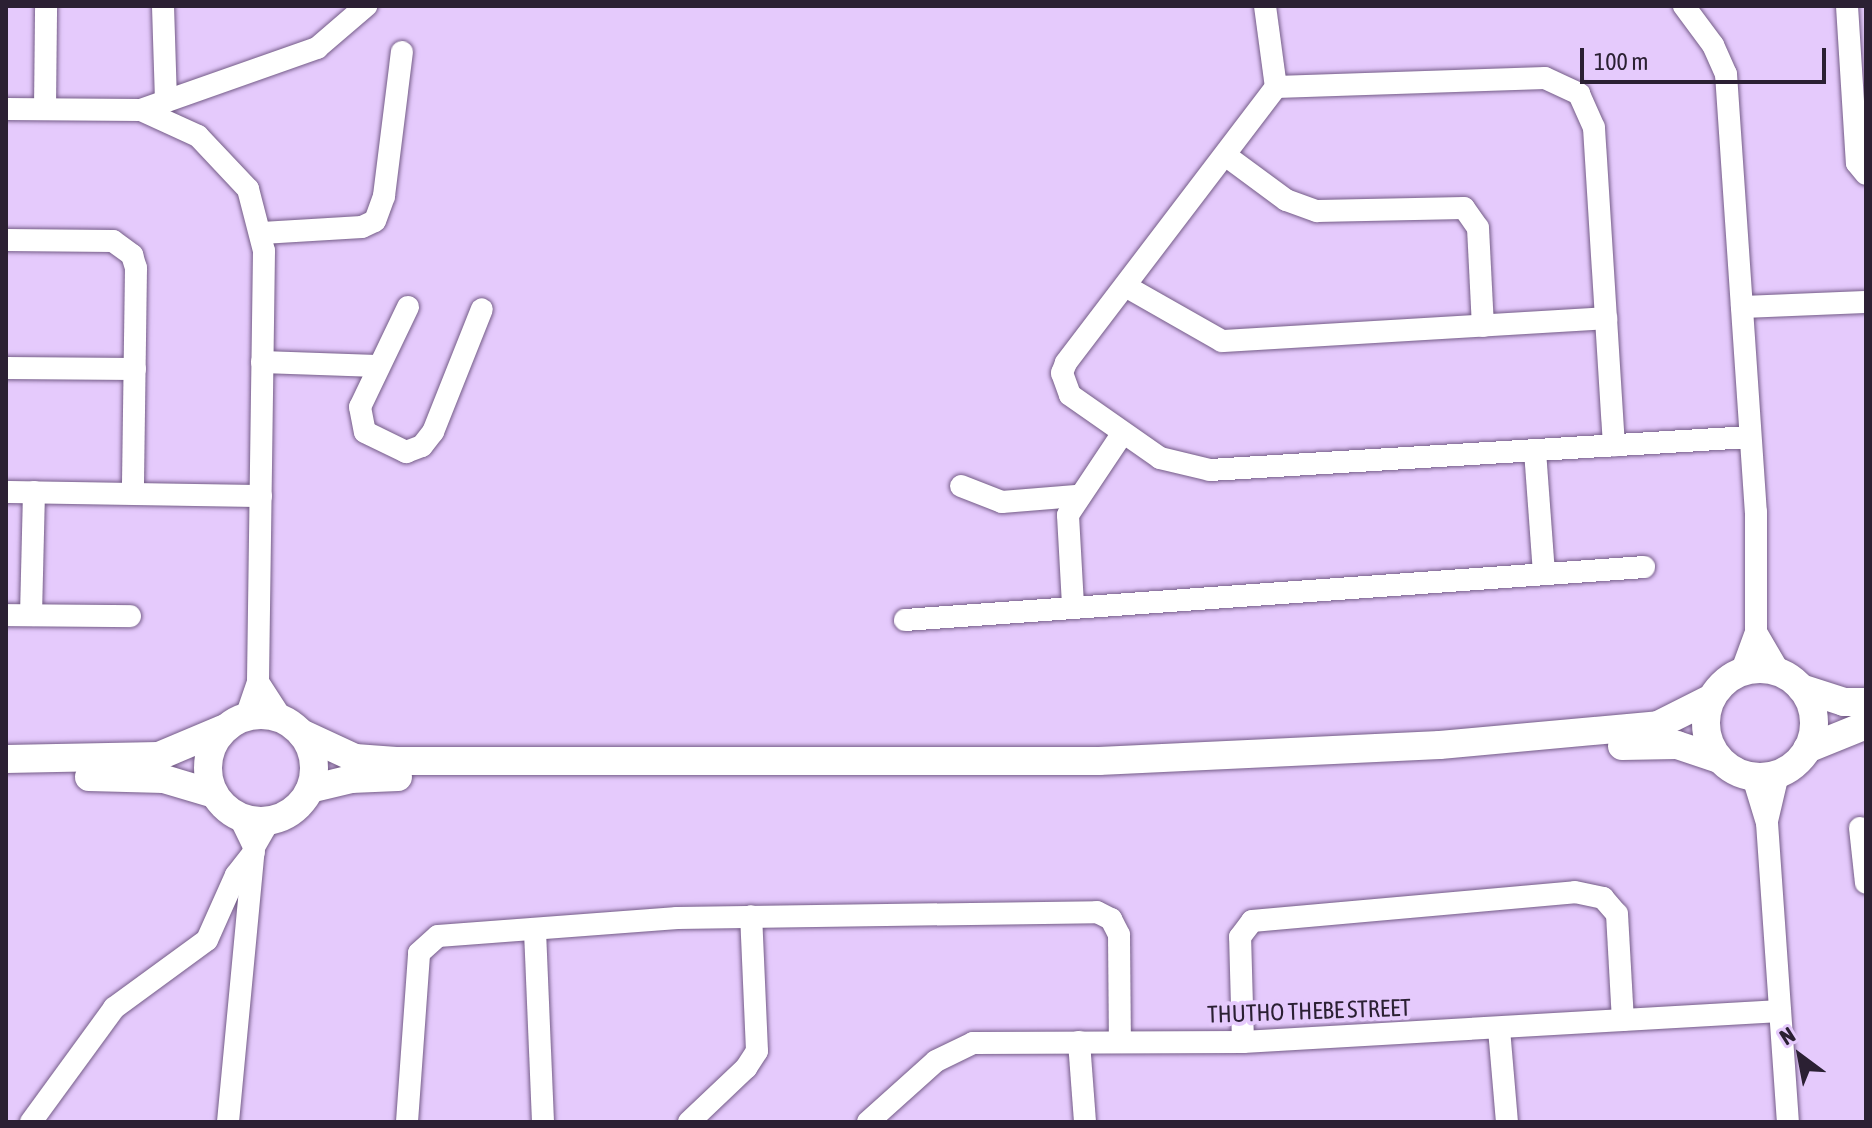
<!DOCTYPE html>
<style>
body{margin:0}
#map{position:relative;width:1872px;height:1128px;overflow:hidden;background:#e5cafc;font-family:"Asap Condensed",sans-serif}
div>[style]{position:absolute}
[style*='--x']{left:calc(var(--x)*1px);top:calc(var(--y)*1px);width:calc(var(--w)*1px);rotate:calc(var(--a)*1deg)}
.roads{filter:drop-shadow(0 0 2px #745c87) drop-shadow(0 0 2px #745c87)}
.minor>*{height:22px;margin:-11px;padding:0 11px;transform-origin:11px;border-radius:11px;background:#fff}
.major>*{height:28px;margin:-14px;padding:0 14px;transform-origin:14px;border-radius:14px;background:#fff}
.major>.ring{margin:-14px;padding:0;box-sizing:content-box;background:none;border:28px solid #fff;border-radius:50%}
span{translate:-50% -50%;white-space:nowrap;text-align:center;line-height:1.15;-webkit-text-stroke:8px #e5cafc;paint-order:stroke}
.street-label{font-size:24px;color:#2b2033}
.frame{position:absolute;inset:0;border:8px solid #2b2033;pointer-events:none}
.north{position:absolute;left:1760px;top:1016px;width:80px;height:80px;-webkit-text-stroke:6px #e5cafc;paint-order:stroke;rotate:328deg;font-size:22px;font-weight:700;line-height:32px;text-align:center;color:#2b2033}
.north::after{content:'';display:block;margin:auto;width:28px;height:36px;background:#2b2033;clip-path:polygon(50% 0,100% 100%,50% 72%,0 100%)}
.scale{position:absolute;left:1580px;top:48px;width:246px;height:36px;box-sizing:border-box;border:4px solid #2b2033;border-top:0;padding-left:10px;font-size:24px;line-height:28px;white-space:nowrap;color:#2b2033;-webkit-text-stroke:6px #e5cafc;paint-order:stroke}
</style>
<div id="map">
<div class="roads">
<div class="minor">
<div style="--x:163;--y:6;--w:95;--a:88.2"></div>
<div style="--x:1265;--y:6;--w:82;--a:82.3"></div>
<div style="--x:1276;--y:87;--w:347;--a:127.3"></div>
<div style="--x:1066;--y:363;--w:11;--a:112"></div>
<div style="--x:1062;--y:373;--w:23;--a:70"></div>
<div style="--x:1070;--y:395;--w:110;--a:35"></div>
<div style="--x:1160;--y:458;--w:51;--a:13.5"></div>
<div style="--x:1210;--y:470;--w:540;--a:-3.5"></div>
<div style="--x:1684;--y:6;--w:49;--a:53.4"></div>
<div style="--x:1713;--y:45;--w:32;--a:66"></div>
<div style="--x:1726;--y:74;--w:439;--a:86.1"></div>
<div style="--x:1756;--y:512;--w:120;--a:90"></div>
<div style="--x:1756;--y:632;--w:44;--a:110.1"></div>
<div style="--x:1847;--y:6;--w:157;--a:86.4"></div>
<div style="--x:1857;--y:163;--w:14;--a:51"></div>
<div style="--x:1276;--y:87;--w:269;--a:-1.9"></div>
<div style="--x:1545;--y:78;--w:38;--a:25"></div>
<div style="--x:1579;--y:94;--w:37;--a:66"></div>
<div style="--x:1594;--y:128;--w:318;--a:86.4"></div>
<div style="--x:6;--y:109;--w:135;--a:0.4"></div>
<div style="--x:141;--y:110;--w:63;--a:24.5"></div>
<div style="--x:198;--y:136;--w:73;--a:46.7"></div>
<div style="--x:248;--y:189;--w:64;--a:75.5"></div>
<div style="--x:264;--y:251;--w:431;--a:90.8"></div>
<div style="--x:258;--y:682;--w:37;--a:109"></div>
<div style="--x:45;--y:109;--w:103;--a:-89.4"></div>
<div style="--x:141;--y:110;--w:187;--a:-19.4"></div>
<div style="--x:317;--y:48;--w:65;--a:-40.6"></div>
<div style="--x:1225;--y:155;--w:76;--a:36.4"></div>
<div style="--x:1286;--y:200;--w:33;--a:20"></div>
<div style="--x:1317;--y:211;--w:147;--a:-1.2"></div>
<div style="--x:1464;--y:208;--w:24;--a:55"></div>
<div style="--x:1478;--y:228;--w:98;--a:87.1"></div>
<div style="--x:262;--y:233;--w:100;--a:-3.4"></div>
<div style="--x:362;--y:227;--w:14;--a:-25"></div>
<div style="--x:375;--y:221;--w:27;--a:-70"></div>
<div style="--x:384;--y:196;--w:145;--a:-82.9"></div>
<div style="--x:6;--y:240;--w:107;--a:0.5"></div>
<div style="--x:113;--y:241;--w:24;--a:36"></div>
<div style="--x:132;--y:255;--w:14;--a:73"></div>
<div style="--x:136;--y:268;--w:225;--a:90.8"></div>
<div style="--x:1127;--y:287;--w:109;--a:29.6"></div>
<div style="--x:1222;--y:341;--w:385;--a:-3.4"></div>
<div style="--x:408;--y:307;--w:111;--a:115.6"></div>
<div style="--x:360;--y:407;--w:25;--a:79"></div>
<div style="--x:365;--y:432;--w:46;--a:26"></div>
<div style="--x:406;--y:452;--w:17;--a:-21"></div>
<div style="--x:422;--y:446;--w:18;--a:-52"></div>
<div style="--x:433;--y:432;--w:132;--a:-68.3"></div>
<div style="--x:1742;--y:307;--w:124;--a:-2.3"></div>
<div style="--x:262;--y:362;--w:115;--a:2"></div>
<div style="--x:6;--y:368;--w:129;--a:0.4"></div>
<div style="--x:1535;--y:451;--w:122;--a:85.8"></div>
<div style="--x:961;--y:486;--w:44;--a:21.3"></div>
<div style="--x:1002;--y:502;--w:74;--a:-4.6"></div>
<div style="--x:6;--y:492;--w:255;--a:0.9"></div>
<div style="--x:1073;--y:605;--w:90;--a:-93.2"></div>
<div style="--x:1068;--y:515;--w:97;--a:-56.3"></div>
<div style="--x:6;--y:615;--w:124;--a:0.5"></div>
<div style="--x:31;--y:615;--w:123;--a:-88.6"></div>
<div style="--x:905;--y:620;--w:741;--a:-4.1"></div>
<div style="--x:1756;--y:632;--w:48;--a:59.7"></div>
<div style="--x:258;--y:682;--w:44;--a:57"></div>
<div style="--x:1753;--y:777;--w:48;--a:73.1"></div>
<div style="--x:1767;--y:823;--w:300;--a:86"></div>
<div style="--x:240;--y:818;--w:32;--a:64"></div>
<div style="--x:1767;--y:821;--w:48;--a:-76.8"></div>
<div style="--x:1860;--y:828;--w:55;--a:83.8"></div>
<div style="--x:535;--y:931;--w:191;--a:87.6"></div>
<div style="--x:1499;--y:1029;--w:93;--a:85.1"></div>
<div style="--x:1079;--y:1042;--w:80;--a:85.7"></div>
<div style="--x:1243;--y:1042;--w:105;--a:-91.6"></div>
<div style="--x:1240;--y:937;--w:20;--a:-53"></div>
<div style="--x:1252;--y:921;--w:324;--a:-5.1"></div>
<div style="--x:1575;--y:892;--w:29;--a:12"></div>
<div style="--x:1603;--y:898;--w:21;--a:49"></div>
<div style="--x:1617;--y:914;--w:106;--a:86.8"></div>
<div style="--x:31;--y:1122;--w:141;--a:-53.9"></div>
<div style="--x:114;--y:1008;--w:115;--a:-36.2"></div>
<div style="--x:207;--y:940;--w:71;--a:-66"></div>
<div style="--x:236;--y:875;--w:29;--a:-52"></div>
<div style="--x:228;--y:1122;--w:276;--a:-84.6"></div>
<div style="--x:254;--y:847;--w:30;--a:-60"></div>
<div style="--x:407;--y:1122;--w:169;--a:-85.9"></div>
<div style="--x:419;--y:953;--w:25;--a:-42"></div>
<div style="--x:438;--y:936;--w:240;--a:-4.3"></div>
<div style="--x:677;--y:918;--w:420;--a:-0.8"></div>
<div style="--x:1097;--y:912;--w:16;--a:27"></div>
<div style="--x:1111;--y:919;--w:18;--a:63"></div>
<div style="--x:1119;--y:935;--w:106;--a:89.5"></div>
<div style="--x:689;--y:1122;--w:79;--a:-43.5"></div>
<div style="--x:746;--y:1068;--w:20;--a:-57"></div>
<div style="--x:757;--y:1051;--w:135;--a:-92.5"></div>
<div style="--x:868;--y:1122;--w:91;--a:-41.9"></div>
<div style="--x:936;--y:1061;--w:41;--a:-25.9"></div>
<div style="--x:973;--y:1043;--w:270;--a:-0.2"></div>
<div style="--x:1243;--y:1042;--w:538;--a:-3.3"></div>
</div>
<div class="major">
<div class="ring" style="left:1706px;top:669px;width:80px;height:80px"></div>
<div style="--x:1801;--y:688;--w:45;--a:18"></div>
<div style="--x:1844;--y:702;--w:22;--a:0"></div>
<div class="ring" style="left:208px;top:715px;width:78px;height:78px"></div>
<div style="--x:301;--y:733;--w:60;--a:24.8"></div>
<div style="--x:355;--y:758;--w:41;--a:4.2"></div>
<div style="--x:396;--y:761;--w:703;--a:0"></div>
<div style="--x:1099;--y:761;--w:341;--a:-2.7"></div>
<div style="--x:1440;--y:745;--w:219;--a:-5.2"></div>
<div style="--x:1658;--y:725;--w:60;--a:-26.6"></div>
<div style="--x:1622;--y:746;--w:55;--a:-1"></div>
<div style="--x:1677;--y:745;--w:44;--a:18.4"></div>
<div style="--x:1807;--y:749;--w:64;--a:-22.1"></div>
<div style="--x:6;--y:759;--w:153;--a:-1.1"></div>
<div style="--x:159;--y:756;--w:69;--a:-22.9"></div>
<div style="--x:89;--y:777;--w:75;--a:1.5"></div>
<div style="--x:164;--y:779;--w:52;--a:16.7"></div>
<div style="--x:310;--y:789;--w:42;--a:-13.7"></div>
<div style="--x:351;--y:779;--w:47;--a:-2.4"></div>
</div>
</div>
<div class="street-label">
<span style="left:1309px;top:1011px;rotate:-2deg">THUTHO THEBE STREET</span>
</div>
<div class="frame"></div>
<div class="north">N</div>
<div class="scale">100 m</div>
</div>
